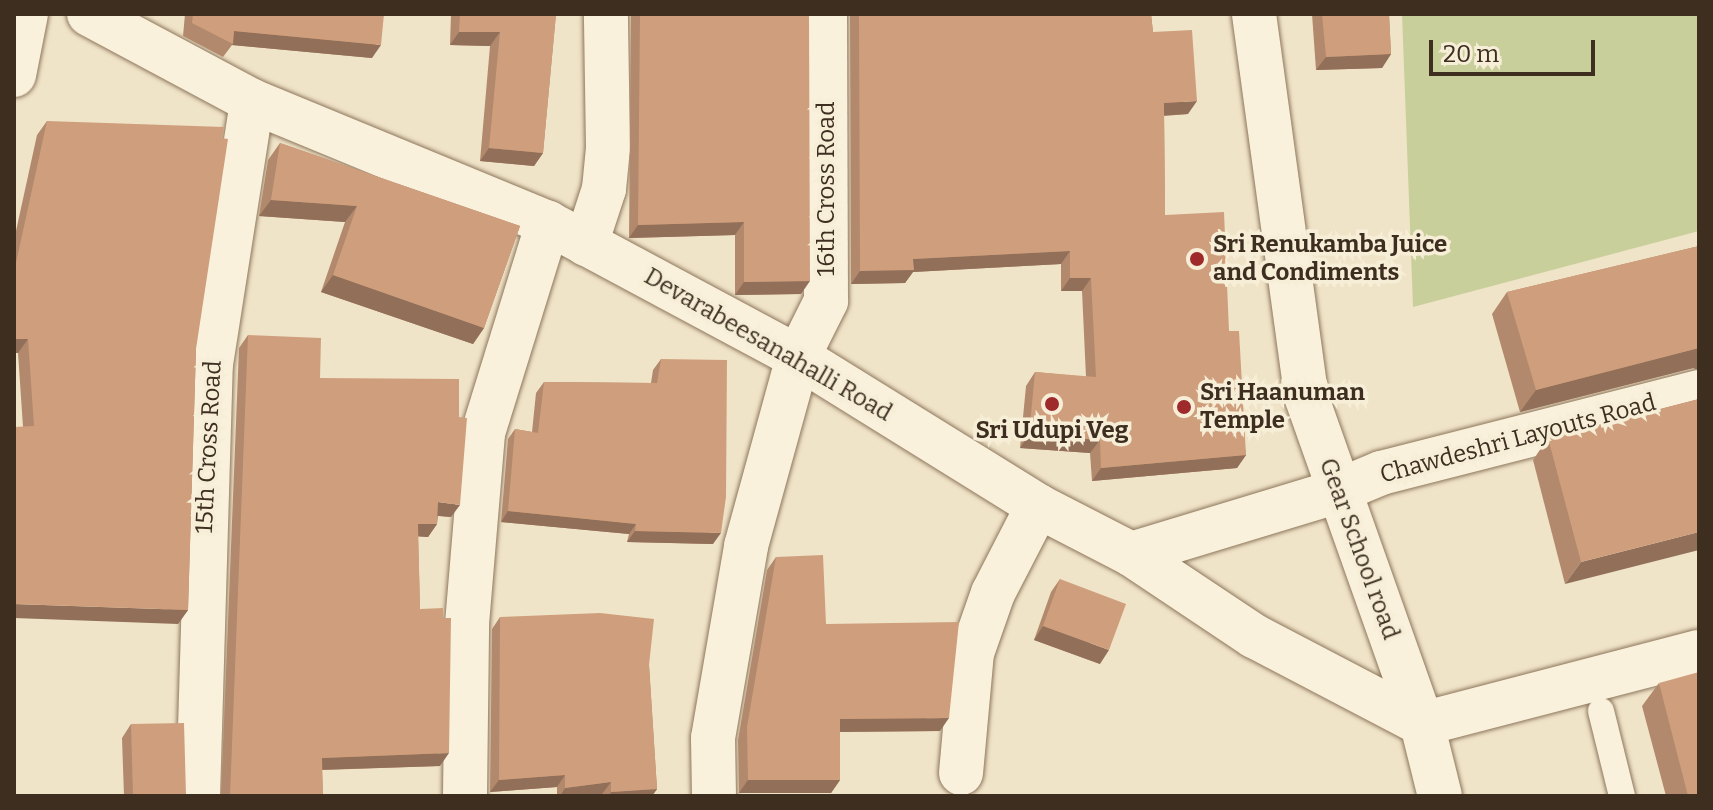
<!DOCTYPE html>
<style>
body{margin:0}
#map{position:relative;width:1713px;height:810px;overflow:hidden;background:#f0e4c8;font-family:Bitter,serif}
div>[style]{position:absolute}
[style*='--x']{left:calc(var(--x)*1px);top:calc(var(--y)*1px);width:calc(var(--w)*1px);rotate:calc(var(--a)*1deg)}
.green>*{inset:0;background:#c9cf9b}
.roads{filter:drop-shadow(0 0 2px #8d765c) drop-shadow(0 0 2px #8d765c)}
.service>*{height:26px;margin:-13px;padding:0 13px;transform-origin:13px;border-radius:13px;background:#faf1dc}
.minor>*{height:44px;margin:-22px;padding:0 22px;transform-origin:22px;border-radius:22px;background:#faf1dc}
.tertiary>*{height:44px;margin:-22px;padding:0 22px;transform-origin:22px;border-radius:22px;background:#faf1dc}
.secondary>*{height:44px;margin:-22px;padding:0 22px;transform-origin:22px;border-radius:22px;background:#faf1dc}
.wall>*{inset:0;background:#b2896c}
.shaded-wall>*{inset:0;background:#916f58}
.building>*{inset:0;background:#cf9f7d}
.dots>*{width:22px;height:22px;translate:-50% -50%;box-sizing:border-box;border:4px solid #f7eed8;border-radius:50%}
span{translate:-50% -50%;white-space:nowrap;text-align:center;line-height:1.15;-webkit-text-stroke:7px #f7eed8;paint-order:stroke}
.street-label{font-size:24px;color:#3d2e20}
.poi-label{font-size:24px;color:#3d2e20;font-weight:700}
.left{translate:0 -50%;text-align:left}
.frame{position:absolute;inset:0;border:16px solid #3d2e20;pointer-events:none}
.scale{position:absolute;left:1429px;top:40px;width:166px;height:36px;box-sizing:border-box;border:4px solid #3d2e20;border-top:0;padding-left:10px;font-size:24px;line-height:28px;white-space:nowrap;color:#3d2e20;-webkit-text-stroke:6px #f7eed8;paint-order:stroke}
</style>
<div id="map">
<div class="green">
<div style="clip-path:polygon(1402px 14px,1699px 14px,1699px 231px,1413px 307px)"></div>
</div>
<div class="roads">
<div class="service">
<div style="--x:1601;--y:711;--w:88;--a:76.1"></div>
</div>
<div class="minor">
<div style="--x:14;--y:75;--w:62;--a:-78.9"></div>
<div style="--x:586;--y:244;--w:58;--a:-71.9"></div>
<div style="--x:604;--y:189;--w:41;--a:-84.4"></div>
<div style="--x:608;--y:148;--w:134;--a:-90.9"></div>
<div style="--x:1338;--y:491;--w:47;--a:-22.7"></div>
<div style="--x:1381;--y:473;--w:328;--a:-14.3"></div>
<div style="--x:1422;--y:724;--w:286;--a:-14.6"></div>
<div style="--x:961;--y:773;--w:121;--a:-84.8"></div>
<div style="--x:972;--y:653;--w:64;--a:-70.7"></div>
<div style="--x:993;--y:593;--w:98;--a:-62.7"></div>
<div style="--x:198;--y:796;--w:432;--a:-88.3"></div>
<div style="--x:211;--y:364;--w:266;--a:-81.1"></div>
<div style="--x:465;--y:796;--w:172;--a:-89.3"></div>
<div style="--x:467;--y:624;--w:192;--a:-85.2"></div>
<div style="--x:483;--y:433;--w:220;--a:-72.8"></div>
<div style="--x:714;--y:796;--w:58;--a:-91"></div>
<div style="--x:713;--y:738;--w:195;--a:-80.2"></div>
<div style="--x:746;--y:546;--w:196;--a:-74.6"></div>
<div style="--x:798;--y:357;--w:63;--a:-63.4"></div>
<div style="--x:826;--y:301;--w:287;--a:-90.2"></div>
</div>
<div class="tertiary">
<div style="--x:89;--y:14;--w:185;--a:28.1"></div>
<div style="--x:252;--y:101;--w:320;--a:22.4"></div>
<div style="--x:548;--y:223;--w:284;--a:28.2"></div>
<div style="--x:798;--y:357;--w:282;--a:31.8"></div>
<div style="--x:1038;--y:506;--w:105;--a:27.3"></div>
<div style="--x:1131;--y:554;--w:148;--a:33.7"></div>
<div style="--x:1254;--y:636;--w:190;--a:27.6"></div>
<div style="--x:1131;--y:554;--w:216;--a:-16.9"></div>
</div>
<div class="secondary">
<div style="--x:1254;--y:14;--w:386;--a:82.2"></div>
<div style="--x:1306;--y:396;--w:348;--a:70.5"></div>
<div style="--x:1422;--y:724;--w:74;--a:76"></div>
</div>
</div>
<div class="wall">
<div style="clip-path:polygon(185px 14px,384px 14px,372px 58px,232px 45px,223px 57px,183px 36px)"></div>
<div style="clip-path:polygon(451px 14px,556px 14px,543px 153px,534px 166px,480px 161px,490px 46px,450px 45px)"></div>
<div style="clip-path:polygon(631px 14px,809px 14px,801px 294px,735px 295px,735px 235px,629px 238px)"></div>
<div style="clip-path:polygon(850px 14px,1151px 14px,1153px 32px,1188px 114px,1164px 116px,1165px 215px,1229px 331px,1246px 455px,1237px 468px,1092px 481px,1090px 453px,1020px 448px,1026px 386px,1035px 372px,1086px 377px,1082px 291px,1061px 291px,1061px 264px,913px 272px,905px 283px,851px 284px)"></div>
<div style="clip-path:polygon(1312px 14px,1389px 14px,1391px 54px,1382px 68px,1316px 70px)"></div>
<div style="clip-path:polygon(47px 121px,196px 349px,188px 610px,178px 624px,23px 427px,18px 353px,14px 353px,14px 240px,37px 135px)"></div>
<div style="clip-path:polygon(280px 143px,520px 226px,484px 328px,473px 344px,321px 292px,345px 222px,259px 216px,268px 160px)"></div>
<div style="clip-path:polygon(1699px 246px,1699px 370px,1693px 368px,1520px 412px,1492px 314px,1507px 292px)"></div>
<div style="clip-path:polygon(248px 335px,320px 378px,451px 517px,438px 516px,437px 524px,428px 537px,418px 536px,420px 609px,440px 766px,322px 770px,323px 796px,221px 796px,239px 348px)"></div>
<div style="clip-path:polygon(661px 359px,713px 544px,627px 542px,629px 534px,501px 522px,508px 439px,515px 429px,532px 432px,536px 393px,544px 382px,651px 383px,653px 370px)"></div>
<div style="clip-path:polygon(1699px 399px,1565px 584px,1533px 460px,1548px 438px)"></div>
<div style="clip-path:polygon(776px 557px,826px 624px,940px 731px,840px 732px,840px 780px,831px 793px,739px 793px,738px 740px,767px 570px)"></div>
<div style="clip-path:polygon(1060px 579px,1100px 664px,1034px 640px,1051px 592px)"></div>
<div style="clip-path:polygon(500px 617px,649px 665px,657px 789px,652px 796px,603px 796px,602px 794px,586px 796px,557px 796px,557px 787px,490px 792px,492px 629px)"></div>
<div style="clip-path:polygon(1659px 683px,1699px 796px,1666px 796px,1642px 706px)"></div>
<div style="clip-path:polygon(131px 724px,185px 796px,124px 796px,122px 738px)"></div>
</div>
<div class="shaded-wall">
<div style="clip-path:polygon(234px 31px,381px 45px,372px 58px,232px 45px)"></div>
<div style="clip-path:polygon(459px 32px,500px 32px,490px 46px,450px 45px)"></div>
<div style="clip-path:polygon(1391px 54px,1382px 68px,1316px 70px,1326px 57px)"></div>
<div style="clip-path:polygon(1197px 101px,1188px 114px,1155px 116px,1164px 103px)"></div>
<div style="clip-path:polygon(489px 148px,543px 153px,534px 166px,480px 161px)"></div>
<div style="clip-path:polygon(271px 200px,357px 206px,345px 222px,259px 216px)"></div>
<div style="clip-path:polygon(744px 222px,735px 235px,629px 238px,638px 225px)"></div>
<div style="clip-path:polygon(1070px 251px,1061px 264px,913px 272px,905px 283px,851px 284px,860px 271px,913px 259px)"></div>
<div style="clip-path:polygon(333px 275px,484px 328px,473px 344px,321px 292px)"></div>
<div style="clip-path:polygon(1070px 278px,1091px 278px,1082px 291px,1061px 291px)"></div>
<div style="clip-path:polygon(810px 281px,801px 294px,735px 295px,744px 282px)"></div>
<div style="clip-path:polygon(14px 339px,28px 339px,18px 353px,14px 353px)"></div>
<div style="clip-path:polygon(1699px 348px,1699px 370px,1693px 368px,1520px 412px,1536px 390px)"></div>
<div style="clip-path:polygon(1029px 435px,1100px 440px,1090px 453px,1020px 448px)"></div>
<div style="clip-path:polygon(1246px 455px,1237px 468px,1092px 481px,1101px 468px)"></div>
<div style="clip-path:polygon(438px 502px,460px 505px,451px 517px,429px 515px)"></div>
<div style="clip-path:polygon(508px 511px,636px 524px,629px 534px,501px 522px)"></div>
<div style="clip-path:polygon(418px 524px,437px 524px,428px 537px,409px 536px)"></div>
<div style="clip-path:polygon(635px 531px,721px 533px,713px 544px,627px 542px)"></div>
<div style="clip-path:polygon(1699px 532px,1699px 550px,1565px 584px,1581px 562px)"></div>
<div style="clip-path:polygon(14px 604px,188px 610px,178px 624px,14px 618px)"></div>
<div style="clip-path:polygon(1043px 626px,1109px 650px,1100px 664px,1034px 640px)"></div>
<div style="clip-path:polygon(949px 718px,940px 731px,830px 732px,840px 719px)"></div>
<div style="clip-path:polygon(449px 753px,440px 766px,314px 770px,322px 758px)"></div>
<div style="clip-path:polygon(565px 775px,557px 787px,490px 792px,499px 780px)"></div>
<div style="clip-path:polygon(748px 780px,840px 780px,831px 793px,739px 793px)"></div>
<div style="clip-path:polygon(611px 782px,602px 794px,586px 796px,560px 796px,565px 788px)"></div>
<div style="clip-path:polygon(657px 789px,652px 796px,609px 796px,611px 792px)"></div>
</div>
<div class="building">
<div style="clip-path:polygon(193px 14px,384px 14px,381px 45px,234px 31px,233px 44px,192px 23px)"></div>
<div style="clip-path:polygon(460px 14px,556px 14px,543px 153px,489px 148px,500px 32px,459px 32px)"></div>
<div style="clip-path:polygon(640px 14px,809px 14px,810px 281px,744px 282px,744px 222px,638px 225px)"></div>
<div style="clip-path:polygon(859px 14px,1151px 14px,1153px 32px,1192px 30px,1197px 101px,1164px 103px,1165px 215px,1224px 212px,1229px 331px,1239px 331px,1246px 455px,1101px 468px,1100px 440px,1029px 435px,1035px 372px,1096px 377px,1091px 278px,1070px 278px,1070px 251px,913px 259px,914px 270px,860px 271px)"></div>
<div style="clip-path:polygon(1322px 14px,1389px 14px,1391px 54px,1326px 57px)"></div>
<div style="clip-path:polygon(47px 121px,224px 127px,222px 138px,228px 139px,196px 349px,188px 610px,14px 604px,14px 427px,34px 426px,28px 339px,14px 339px,14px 272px)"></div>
<div style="clip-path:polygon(280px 143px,520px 226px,484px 328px,333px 275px,357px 206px,271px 200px)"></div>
<div style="clip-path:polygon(1699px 246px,1699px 348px,1536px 390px,1507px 292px)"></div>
<div style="clip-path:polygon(248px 335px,321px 338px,320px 378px,459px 379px,459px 417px,467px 418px,460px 505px,438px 502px,437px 524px,418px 524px,420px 609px,443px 608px,443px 618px,451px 618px,449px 753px,322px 758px,323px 796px,230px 796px)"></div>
<div style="clip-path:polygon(661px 359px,727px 360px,726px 497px,721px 533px,635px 531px,636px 524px,508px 511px,515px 429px,538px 433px,544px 382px,657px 383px)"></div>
<div style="clip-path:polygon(1699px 399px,1699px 532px,1581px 562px,1548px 438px)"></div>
<div style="clip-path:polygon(823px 555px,826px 624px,959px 622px,949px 718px,840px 719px,840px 780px,748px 780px,747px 727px,776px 557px)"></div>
<div style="clip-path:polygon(1060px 579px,1126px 604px,1109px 650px,1043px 626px)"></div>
<div style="clip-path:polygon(600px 613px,654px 619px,649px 665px,657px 789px,611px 792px,611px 782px,565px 788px,565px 775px,499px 780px,500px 617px)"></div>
<div style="clip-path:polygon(1699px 672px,1699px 796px,1688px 796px,1659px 683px)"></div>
<div style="clip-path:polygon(184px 723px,186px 795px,133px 796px,131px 724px)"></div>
</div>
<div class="dots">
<div style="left:1197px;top:259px;background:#9e2a2b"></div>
<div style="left:1052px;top:404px;background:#9e2a2b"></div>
<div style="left:1184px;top:407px;background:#9e2a2b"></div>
</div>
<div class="street-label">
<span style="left:827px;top:189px;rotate:-90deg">16th Cross Road</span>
<span style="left:768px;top:345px;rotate:30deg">Devarabeesanahalli Road</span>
<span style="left:1518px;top:439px;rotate:-15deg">Chawdeshri Layouts Road</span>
<span style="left:209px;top:447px;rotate:-87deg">15th Cross Road</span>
<span style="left:1359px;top:549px;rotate:70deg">Gear School road</span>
</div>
<div class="poi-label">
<span class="left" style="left:1213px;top:259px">Sri Renukamba Juice<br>and Condiments</span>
<span class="left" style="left:1200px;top:407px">Sri Haanuman<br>Temple</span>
<span style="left:1052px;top:431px">Sri Udupi Veg</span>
</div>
<div class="frame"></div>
<div class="scale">20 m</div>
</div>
